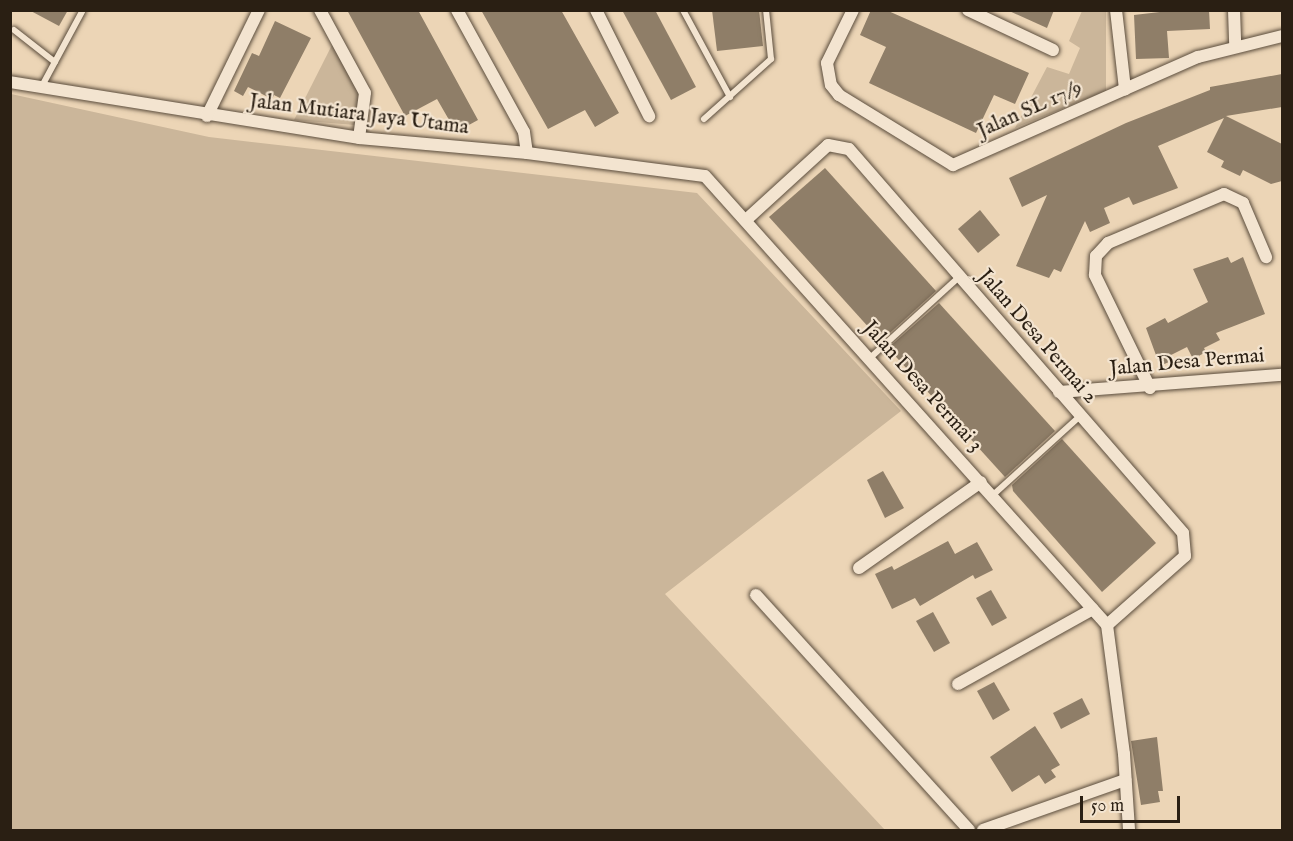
<!DOCTYPE html>
<style>
body{margin:0}
#map{position:relative;width:1293px;height:841px;overflow:hidden;background:#ecd5b6;font-family:"IM FELL English",serif}
div>[style]{position:absolute}
[style*='--x']{left:calc(var(--x)*1px);top:calc(var(--y)*1px);width:calc(var(--w)*1px);rotate:calc(var(--a)*1deg)}
.green>*{inset:0;background:#cbb69a}
.building>*{inset:0;background:#8f7e68}
.roads{filter:drop-shadow(0 0 2px #5a4c3c) drop-shadow(0 0 2px #5a4c3c)}
.service>*{height:6px;margin:-3px;padding:0 3px;transform-origin:3px;border-radius:3px;background:#f3e4d0}
.minor>*{height:12px;margin:-6px;padding:0 6px;transform-origin:6px;border-radius:6px;background:#f3e4d0}
span{translate:-50% -50%;white-space:nowrap;text-align:center;line-height:1.15;-webkit-text-stroke:4.5px #f3e4d0;paint-order:stroke}
.street-label{font-size:21px;color:#2a1f13}
.frame{position:absolute;inset:0;border:12px solid #2a1f13;pointer-events:none}
.scale{position:absolute;left:1080px;top:796px;width:100px;height:27px;box-sizing:border-box;border:3px solid #2a1f13;border-top:0;padding-left:8px;font-size:18px;line-height:21px;white-space:nowrap;color:#2a1f13;-webkit-text-stroke:4px #f3e4d0;paint-order:stroke}
</style>
<div id="map">
<div class="green">
<div style="clip-path:polygon(1082px 11px,1106px 11px,1106px 91px,1015px 128px,1047px 67px,1069px 74px,1080px 48px,1069px 41px)"></div>
<div style="clip-path:polygon(333px 43px,360px 93px,355px 125px,294px 120px)"></div>
<div style="clip-path:polygon(11px 94px,209px 137px,697px 193px,901px 411px,665px 594px,885px 830px,11px 830px)"></div>
</div>
<div class="building">
<div style="clip-path:polygon(29px 10px,68px 10px,59px 26px)"></div>
<div style="clip-path:polygon(347px 10px,418px 10px,478px 120px,456px 132px,437px 99px,405px 116px)"></div>
<div style="clip-path:polygon(481px 10px,561px 10px,619px 113px,595px 127px,585px 110px,548px 129px)"></div>
<div style="clip-path:polygon(622px 10px,655px 10px,696px 87px,671px 100px)"></div>
<div style="clip-path:polygon(712px 10px,759px 10px,763px 46px,717px 51px)"></div>
<div style="clip-path:polygon(871px 10px,886px 10px,1029px 73px,1015px 104px,994px 95px,976px 133px,869px 83px,886px 47px,860px 35px)"></div>
<div style="clip-path:polygon(1007px 10px,1054px 10px,1047px 28px)"></div>
<div style="clip-path:polygon(1177px 10px,1209px 10px,1210px 29px,1167px 31px,1169px 58px,1136px 59px,1134px 15px)"></div>
<div style="clip-path:polygon(275px 21px,311px 38px,280px 98px,274px 95px,272px 99px,248px 87px,243px 96px,234px 91px,252px 53px,259px 56px)"></div>
<div style="clip-path:polygon(1282px 74px,1282px 107px,1226px 116px,1282px 144px,1282px 181px,1271px 184px,1243px 170px,1240px 176px,1221px 167px,1224px 161px,1207px 152px,1224px 118px,1158px 146px,1178px 188px,1133px 205px,1129px 197px,1104px 208px,1110px 223px,1090px 232px,1085px 221px,1061px 272px,1054px 269px,1049px 278px,1016px 266px,1047px 195px,1022px 207px,1009px 178px,1126px 123px,1210px 90px,1210px 87px)"></div>
<div style="clip-path:polygon(825px 168px,936px 291px,881px 341px,769px 217px)"></div>
<div style="clip-path:polygon(980px 210px,1000px 235px,978px 253px,958px 229px)"></div>
<div style="clip-path:polygon(1228px 257px,1231px 263px,1243px 257px,1265px 314px,1216px 333px,1220px 340px,1204px 348px,1206px 352px,1193px 359px,1187px 347px,1169px 356px,1171px 361px,1160px 366px,1146px 328px,1165px 318px,1168px 323px,1208px 302px,1193px 269px)"></div>
<div style="clip-path:polygon(939px 303px,1055px 431px,1005px 477px,888px 348px)"></div>
<div style="clip-path:polygon(1062px 439px,1156px 543px,1102px 592px,1013px 491px,1012px 485px)"></div>
<div style="clip-path:polygon(883px 471px,904px 508px,885px 518px,867px 480px)"></div>
<div style="clip-path:polygon(948px 541px,955px 554px,977px 542px,993px 570px,975px 579px,973px 575px,920px 606px,915px 598px,892px 609px,875px 574px,892px 566px,894px 570px)"></div>
<div style="clip-path:polygon(991px 590px,1007px 618px,992px 626px,976px 598px)"></div>
<div style="clip-path:polygon(933px 612px,950px 643px,934px 652px,916px 621px)"></div>
<div style="clip-path:polygon(994px 682px,1010px 710px,993px 720px,977px 691px)"></div>
<div style="clip-path:polygon(1082px 698px,1090px 714px,1061px 729px,1053px 713px)"></div>
<div style="clip-path:polygon(1035px 726px,1060px 765px,1051px 770px,1056px 777px,1045px 784px,1039px 775px,1012px 792px,990px 757px)"></div>
<div style="clip-path:polygon(1157px 737px,1163px 791px,1158px 791px,1160px 802px,1141px 805px,1131px 741px)"></div>
</div>
<div class="roads">
<div class="service">
<div style="--x:683;--y:10;--w:99;--a:61.6"></div>
<div style="--x:14;--y:30;--w:52;--a:38"></div>
<div style="--x:42;--y:86;--w:86;--a:-61.7"></div>
<div style="--x:704;--y:119;--w:90;--a:-41.8"></div>
<div style="--x:771;--y:59;--w:49;--a:-95.8"></div>
<div style="--x:870;--y:358;--w:120;--a:-42.3"></div>
<div style="--x:993;--y:495;--w:118;--a:-42.2"></div>
</div>
<div class="minor">
<div style="--x:320;--y:10;--w:94;--a:61.5"></div>
<div style="--x:365;--y:93;--w:45;--a:97.6"></div>
<div style="--x:457;--y:10;--w:139;--a:61.2"></div>
<div style="--x:524;--y:132;--w:21;--a:82"></div>
<div style="--x:596;--y:10;--w:119;--a:63.4"></div>
<div style="--x:853;--y:10;--w:59;--a:116.1"></div>
<div style="--x:827;--y:63;--w:22;--a:80"></div>
<div style="--x:831;--y:85;--w:13;--a:51"></div>
<div style="--x:839;--y:95;--w:134;--a:31.6"></div>
<div style="--x:953;--y:165;--w:268;--a:-23.8"></div>
<div style="--x:1198;--y:57;--w:87;--a:-14"></div>
<div style="--x:968;--y:10;--w:94;--a:25.2"></div>
<div style="--x:1116;--y:10;--w:80;--a:83.5"></div>
<div style="--x:1234;--y:10;--w:35;--a:88"></div>
<div style="--x:10;--y:82;--w:353;--a:9.1"></div>
<div style="--x:359;--y:138;--w:169;--a:5.1"></div>
<div style="--x:527;--y:153;--w:179;--a:7.4"></div>
<div style="--x:705;--y:176;--w:603;--a:48.16"></div>
<div style="--x:207;--y:116;--w:118;--a:-63.9"></div>
<div style="--x:746;--y:220;--w:111;--a:-42.4"></div>
<div style="--x:828;--y:145;--w:21;--a:11"></div>
<div style="--x:849;--y:149;--w:509;--a:48.98"></div>
<div style="--x:1183;--y:533;--w:23;--a:85"></div>
<div style="--x:1185;--y:556;--w:104;--a:138.5"></div>
<div style="--x:1150;--y:388;--w:126;--a:-116"></div>
<div style="--x:1095;--y:275;--w:19;--a:-87"></div>
<div style="--x:1096;--y:256;--w:18;--a:-47"></div>
<div style="--x:1108;--y:243;--w:126;--a:-22.9"></div>
<div style="--x:1224;--y:194;--w:21;--a:25"></div>
<div style="--x:1243;--y:203;--w:59;--a:66.9"></div>
<div style="--x:1059;--y:392;--w:224;--a:-4.4"></div>
<div style="--x:859;--y:568;--w:149;--a:-35.2"></div>
<div style="--x:756;--y:595;--w:317;--a:47.8"></div>
<div style="--x:1107;--y:625;--w:130;--a:82.5"></div>
<div style="--x:1124;--y:754;--w:76;--a:86.2"></div>
<div style="--x:958;--y:684;--w:154;--a:-29.1"></div>
<div style="--x:983;--y:830;--w:151;--a:-19.4"></div>
</div>
</div>
<div class="street-label">
<span style="left:1030px;top:110px;rotate:-24deg">Jalan SL 17/9</span>
<span style="left:359px;top:115px;rotate:7deg">Jalan Mutiara Jaya Utama</span>
<span style="left:1037px;top:337px;rotate:49deg">Jalan Desa Permai 2</span>
<span style="left:1187px;top:363px;rotate:-5deg">Jalan Desa Permai</span>
<span style="left:922px;top:387px;rotate:48deg">Jalan Desa Permai 3</span>
</div>
<div class="frame"></div>
<div class="scale">50 m</div>
</div>
